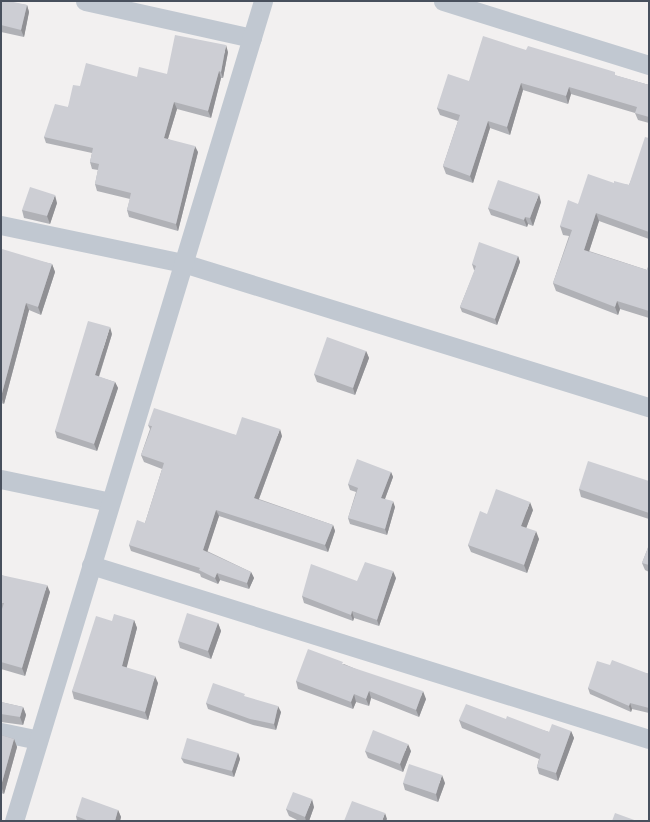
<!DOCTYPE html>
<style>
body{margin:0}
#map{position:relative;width:650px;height:822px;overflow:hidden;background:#f2f0f0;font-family:Ubuntu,sans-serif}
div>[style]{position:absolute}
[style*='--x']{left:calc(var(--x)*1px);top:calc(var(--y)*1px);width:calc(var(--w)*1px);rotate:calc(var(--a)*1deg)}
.minor>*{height:19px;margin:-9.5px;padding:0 9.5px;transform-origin:9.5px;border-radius:9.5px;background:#c1c8d1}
.wall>*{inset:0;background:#b0b1b6}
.shaded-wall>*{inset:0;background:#909094}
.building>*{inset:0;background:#cdced4}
span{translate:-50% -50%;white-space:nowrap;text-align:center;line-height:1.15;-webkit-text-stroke:5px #fff;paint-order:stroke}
.frame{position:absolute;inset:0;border:2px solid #48505d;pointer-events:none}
</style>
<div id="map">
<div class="minor">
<div style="--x:85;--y:1;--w:171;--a:12.5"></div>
<div style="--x:443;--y:1;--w:216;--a:17.3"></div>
<div style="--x:1;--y:225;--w:186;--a:11.8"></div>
<div style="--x:183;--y:263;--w:488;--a:17.2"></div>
<div style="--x:1;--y:479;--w:111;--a:11.9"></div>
<div style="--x:91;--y:565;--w:584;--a:17.32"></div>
<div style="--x:1;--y:732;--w:38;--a:12"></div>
<div style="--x:14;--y:821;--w:857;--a:-73.11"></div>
</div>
<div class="wall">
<div style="clip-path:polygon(1px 1px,27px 5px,29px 12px,24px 37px,1px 32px)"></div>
<div style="clip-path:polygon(526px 50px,649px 85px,649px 123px,638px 120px,635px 113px,571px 94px,568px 104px,523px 90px,510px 135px,490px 128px,473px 183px,446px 174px,443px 166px,458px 121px,440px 115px,437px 108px,469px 81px)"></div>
<div style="clip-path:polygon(228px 52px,223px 78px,221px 78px,211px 118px,177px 109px,168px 139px,198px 152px,178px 231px,129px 217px,127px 210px,130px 199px,97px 191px,95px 184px,98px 170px,92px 169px,90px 162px,92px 153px,46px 143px,44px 137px,68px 107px,80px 86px,137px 77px,167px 74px)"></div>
<div style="clip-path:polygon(649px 138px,649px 239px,599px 221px,589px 251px,647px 270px,649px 264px,649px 318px,620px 309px,618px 315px,556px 291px,553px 283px,569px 236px,563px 235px,560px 226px,578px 204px,614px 183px,629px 185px)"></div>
<div style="clip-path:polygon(541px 202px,533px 226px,528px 224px,527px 227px,491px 215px,488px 208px)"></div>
<div style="clip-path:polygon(57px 203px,50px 224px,24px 218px,22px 210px)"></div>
<div style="clip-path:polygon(1px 252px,52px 264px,55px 272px,41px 315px,29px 310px,4px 404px,1px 403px)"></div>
<div style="clip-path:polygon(518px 256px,520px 262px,497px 325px,462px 312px,460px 307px,475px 270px,474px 270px,472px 264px)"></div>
<div style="clip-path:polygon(112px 334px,99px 377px,115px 382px,118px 388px,97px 451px,57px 438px,55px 431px)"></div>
<div style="clip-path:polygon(366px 351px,369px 358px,355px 395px,317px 382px,314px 374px)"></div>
<div style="clip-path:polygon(148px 425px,236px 435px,282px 436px,259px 499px,333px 525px,335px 531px,328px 552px,219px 516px,207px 551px,251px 572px,254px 578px,249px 589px,220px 580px,218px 584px,201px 577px,200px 574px,131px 551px,129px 545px,145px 523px,162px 469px,144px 462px,141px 455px,150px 429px)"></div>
<div style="clip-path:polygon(391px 472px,393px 477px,385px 499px,395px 507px,387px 535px,350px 524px,348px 518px,356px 492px,350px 490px,348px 484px)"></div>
<div style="clip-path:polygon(649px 481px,649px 519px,581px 497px,579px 489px)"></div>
<div style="clip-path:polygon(533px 510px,526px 528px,539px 539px,527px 573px,471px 552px,468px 545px,487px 514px)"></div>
<div style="clip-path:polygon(649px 545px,649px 572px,645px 570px,642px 563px)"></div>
<div style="clip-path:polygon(1px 575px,50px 592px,25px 676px,1px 669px)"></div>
<div style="clip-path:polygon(396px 578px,379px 626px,354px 618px,353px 621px,304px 603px,302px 596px,357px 581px)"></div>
<div style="clip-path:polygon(134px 620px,137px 628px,126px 668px,158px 683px,148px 720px,74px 699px,72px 691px,112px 621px)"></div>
<div style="clip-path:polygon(218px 623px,221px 631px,211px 659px,180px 648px,178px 641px)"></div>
<div style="clip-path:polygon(344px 664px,426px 699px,419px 717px,371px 698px,369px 706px,356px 702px,353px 709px,298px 689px,296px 681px)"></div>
<div style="clip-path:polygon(610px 665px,649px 674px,649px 713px,632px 709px,631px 712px,590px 694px,588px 688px)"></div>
<div style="clip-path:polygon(246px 697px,281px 712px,276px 730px,253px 725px,208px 709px,206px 703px)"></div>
<div style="clip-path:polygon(1px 702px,23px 707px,26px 715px,23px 725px,1px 722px)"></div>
<div style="clip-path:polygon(506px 719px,549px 732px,571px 731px,574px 738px,558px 781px,539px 774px,537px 767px,539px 759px,462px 728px,459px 720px)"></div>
<div style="clip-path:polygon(1px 735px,14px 739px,17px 747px,4px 794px,1px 793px)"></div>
<div style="clip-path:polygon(365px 751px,411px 751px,403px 772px,368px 758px)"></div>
<div style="clip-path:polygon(238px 753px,240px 759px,234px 777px,184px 763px,181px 758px)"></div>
<div style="clip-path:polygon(403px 783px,445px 783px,438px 802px,405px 790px)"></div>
<div style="clip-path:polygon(314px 807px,309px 821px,299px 821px,289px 816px,286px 809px)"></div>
<div style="clip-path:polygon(118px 810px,121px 817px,120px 821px,77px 821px,76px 816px)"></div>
</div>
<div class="shaded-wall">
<div style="clip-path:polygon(27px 5px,29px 12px,24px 37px,21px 30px)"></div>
<div style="clip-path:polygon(226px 45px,228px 52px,223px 78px,221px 72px)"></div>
<div style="clip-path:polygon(219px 71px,221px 78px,211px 118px,208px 111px)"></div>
<div style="clip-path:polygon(521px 83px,523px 90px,510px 135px,507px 127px)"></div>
<div style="clip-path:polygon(569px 87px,571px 94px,568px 104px,566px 96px)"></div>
<div style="clip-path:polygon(174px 102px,177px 109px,166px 145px,164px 138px)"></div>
<div style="clip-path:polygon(488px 121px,490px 128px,473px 183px,470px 176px)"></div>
<div style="clip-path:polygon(195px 146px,198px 152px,178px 231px,176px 224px)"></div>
<div style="clip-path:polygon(539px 194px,541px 202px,533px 226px,530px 218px)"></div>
<div style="clip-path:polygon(55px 195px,57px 203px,50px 224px,47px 216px)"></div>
<div style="clip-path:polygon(596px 213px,599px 221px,587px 258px,584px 250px)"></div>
<div style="clip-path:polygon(525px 217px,528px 224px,527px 227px,524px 220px)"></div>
<div style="clip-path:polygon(518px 256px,520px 262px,497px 325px,495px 319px)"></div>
<div style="clip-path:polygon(52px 264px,55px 272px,41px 315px,38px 307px)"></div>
<div style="clip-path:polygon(617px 301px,620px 309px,618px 315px,615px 307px)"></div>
<div style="clip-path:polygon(26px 303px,29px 310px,4px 404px,1px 397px)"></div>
<div style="clip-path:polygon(110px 327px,112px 334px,97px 382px,95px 375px)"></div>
<div style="clip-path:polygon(366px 351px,369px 358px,355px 395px,353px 388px)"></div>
<div style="clip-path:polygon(115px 382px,118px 388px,97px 451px,94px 444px)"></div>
<div style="clip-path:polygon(280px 429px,282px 436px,257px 504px,254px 498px)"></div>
<div style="clip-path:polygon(391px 472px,393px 477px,383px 504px,381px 498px)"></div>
<div style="clip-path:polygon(393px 501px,395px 507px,387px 535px,385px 529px)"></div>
<div style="clip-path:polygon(530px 502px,533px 510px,524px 534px,521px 526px)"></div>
<div style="clip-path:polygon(216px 510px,219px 516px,206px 556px,203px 550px)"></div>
<div style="clip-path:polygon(333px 525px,335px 531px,328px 552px,325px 545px)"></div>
<div style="clip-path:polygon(536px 531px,539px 539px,527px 573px,524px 565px)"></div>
<div style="clip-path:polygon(393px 571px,396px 578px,379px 626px,377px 620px)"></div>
<div style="clip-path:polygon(251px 572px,254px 578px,249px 589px,247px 583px)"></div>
<div style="clip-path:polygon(217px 573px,220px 580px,218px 584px,215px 578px)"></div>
<div style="clip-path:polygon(47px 585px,50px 592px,25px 676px,22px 668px)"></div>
<div style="clip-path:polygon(352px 611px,354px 618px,353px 621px,351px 615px)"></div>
<div style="clip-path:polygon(134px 620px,137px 628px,125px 674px,122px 666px)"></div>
<div style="clip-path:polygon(218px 623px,221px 631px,211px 659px,208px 651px)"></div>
<div style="clip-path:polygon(155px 676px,158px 683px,148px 720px,145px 712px)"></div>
<div style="clip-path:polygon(369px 691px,371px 698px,369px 706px,366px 699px)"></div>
<div style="clip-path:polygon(423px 691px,426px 699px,419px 717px,416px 710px)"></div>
<div style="clip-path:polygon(354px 694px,356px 702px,353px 709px,351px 702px)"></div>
<div style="clip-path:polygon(630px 703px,632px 709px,631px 712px,629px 706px)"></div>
<div style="clip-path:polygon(278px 706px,281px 712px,276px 730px,274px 724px)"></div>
<div style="clip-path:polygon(23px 707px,26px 715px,23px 725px,20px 717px)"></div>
<div style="clip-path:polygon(571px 731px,574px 738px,558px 781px,556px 773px)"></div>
<div style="clip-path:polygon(14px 739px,17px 747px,4px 794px,1px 786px)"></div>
<div style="clip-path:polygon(408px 744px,411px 751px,403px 772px,400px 764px)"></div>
<div style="clip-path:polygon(238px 753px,240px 759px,234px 777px,232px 771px)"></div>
<div style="clip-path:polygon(442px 775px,445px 783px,438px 802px,436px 794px)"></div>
<div style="clip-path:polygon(312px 799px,314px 807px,309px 821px,306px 821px,305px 817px)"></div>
<div style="clip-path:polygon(118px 810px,121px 817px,120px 821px,115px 821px)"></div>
<div style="clip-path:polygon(385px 813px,387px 819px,386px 821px,382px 821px)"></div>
</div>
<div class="building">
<div style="clip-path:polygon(1px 1px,9px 1px,27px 5px,21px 30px,1px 25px)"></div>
<div style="clip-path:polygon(175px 35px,226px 45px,221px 72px,219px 71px,208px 111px,174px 102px,164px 138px,195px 146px,176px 224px,127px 210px,131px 193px,95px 184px,99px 164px,90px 162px,93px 148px,44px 137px,55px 104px,68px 107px,73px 85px,80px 86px,86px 63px,137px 77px,139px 67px,167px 74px)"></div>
<div style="clip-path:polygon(483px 36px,526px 50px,528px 46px,615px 72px,615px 75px,649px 85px,649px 117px,635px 113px,637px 107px,569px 87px,566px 96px,521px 83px,507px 127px,488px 121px,470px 176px,443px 166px,460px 115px,437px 108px,448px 74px,469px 81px)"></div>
<div style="clip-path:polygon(645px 137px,649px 138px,649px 232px,596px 213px,584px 250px,647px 270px,649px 264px,649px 311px,617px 301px,615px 307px,553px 283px,572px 230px,560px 226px,568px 200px,578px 204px,588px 174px,614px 183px,614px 181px,629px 185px)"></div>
<div style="clip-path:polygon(498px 180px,539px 194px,530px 218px,525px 217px,524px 220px,488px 208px)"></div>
<div style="clip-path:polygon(30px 187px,55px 195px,47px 216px,22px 210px)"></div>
<div style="clip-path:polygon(479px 242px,518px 256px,495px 319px,460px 307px,476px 266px,472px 264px)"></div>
<div style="clip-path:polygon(2px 249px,52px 264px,38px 307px,26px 303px,1px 397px,1px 252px)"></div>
<div style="clip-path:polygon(88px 321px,110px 327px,95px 375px,115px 382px,94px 444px,55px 431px)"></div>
<div style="clip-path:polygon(327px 337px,366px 351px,353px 388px,314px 374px)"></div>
<div style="clip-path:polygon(154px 408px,236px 435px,242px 417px,280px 429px,254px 498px,333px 525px,325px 545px,216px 510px,203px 550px,251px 572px,247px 583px,217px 573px,215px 578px,199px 570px,200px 568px,129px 545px,137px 520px,145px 523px,164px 463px,141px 455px,152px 426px,148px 425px)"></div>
<div style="clip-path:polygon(357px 459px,391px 472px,381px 498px,393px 501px,385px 529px,348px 518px,358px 488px,348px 484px)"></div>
<div style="clip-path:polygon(588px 461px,649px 481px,649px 513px,579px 489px)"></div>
<div style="clip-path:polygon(496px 489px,530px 502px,521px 526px,536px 531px,524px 565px,468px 545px,480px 511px,487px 514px)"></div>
<div style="clip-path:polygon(649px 545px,649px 565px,642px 563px)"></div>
<div style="clip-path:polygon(365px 562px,393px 571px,377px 620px,352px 611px,351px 615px,302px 596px,311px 564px,357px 581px)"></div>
<div style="clip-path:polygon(1px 575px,47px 585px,22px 668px,1px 662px,1px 612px,4px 603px,1px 603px)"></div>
<div style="clip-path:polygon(187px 613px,218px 623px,208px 651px,178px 641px)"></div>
<div style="clip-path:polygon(114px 614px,134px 620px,122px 666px,155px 676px,145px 712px,72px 691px,96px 616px,112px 621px)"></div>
<div style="clip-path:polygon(308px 649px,343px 662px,342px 664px,423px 691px,416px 710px,369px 691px,366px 699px,354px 694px,351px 702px,296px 681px)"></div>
<div style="clip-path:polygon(612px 660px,649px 674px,649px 708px,630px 703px,629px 706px,588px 688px,597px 661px,610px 665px)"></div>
<div style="clip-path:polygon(213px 683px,245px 694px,244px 696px,278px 706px,274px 724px,250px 719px,206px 703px)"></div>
<div style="clip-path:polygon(1px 702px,23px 707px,20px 717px,1px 714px)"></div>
<div style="clip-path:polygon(466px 704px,506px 719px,507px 716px,549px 732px,552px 724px,571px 731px,556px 773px,537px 767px,541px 754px,459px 720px)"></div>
<div style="clip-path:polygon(373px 730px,408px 744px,400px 764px,365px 751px)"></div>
<div style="clip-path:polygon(1px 735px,14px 739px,1px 786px)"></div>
<div style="clip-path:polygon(187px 738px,238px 753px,232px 771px,181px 758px)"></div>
<div style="clip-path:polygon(409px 764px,442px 775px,436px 794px,403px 783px)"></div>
<div style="clip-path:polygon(293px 792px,312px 799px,305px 817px,286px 809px)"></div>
<div style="clip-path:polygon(82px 797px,118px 810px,115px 821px,89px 821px,76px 816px)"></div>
<div style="clip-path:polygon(352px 801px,385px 813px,382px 821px,344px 821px)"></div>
<div style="clip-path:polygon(615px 813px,637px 821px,612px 821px)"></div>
</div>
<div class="frame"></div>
</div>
